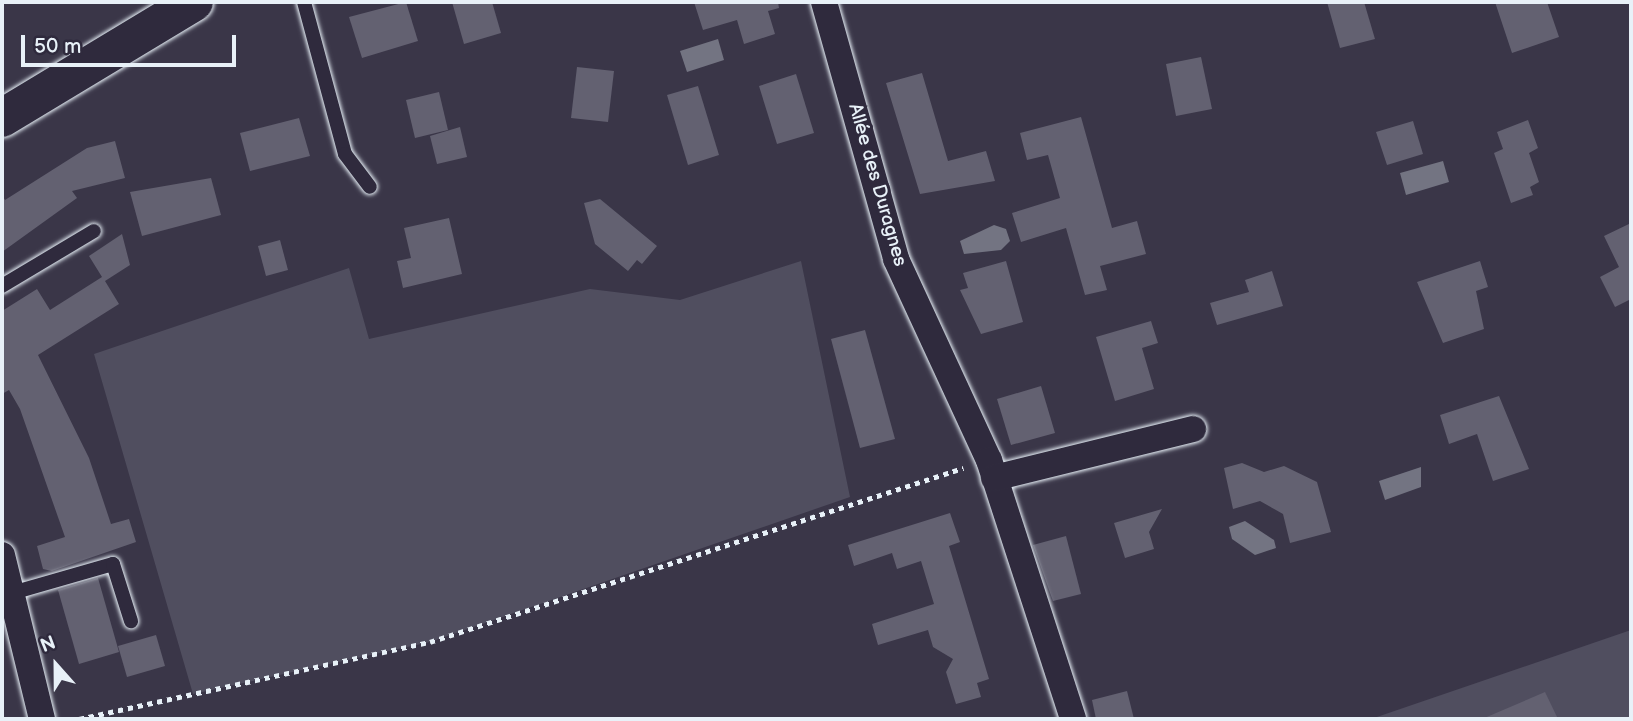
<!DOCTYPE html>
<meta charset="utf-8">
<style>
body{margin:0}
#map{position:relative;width:1633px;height:721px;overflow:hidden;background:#3a3648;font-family:"Balsamiq Sans",sans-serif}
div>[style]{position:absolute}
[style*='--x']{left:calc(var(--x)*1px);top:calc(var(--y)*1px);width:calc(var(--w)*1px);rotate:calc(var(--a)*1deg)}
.green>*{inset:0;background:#504e5f}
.water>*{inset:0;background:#737482}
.building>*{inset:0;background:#636171}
.path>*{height:4.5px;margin-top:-2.25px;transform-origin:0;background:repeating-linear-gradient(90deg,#e8f1f8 0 5px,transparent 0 10px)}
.roads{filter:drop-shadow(0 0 2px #e8f1f8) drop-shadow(0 0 2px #e8f1f8)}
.lane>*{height:14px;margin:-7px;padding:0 7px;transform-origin:7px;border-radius:7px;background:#2f2a3d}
.street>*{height:26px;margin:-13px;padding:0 13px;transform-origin:13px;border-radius:13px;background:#2f2a3d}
.secondary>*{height:38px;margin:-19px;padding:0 19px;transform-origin:19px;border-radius:19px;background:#2f2a3d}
span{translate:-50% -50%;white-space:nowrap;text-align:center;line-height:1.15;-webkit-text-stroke:6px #2f2a3d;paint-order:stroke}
.street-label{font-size:19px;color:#e8f1f8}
.frame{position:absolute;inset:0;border:4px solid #e8f1f8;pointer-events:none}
.north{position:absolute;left:21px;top:630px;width:70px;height:70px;-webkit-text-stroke:5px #2f2a3d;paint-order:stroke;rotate:339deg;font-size:19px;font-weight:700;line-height:28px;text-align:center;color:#e8f1f8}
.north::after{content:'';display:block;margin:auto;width:24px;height:32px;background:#e8f1f8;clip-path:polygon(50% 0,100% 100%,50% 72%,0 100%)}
.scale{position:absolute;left:21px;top:35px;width:215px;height:32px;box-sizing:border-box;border:4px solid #e8f1f8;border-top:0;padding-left:9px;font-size:21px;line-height:24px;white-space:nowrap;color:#e8f1f8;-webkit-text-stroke:5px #2f2a3d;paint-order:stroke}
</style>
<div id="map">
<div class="green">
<div style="clip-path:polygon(801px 261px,850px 497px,430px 642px,193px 694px,94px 354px,349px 268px,369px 339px,590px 289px,680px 300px)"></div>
<div style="clip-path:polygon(1631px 630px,1631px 719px,1371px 719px)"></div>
</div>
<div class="water">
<div style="clip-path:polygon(718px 39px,724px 60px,687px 72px,680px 51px)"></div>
<div style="clip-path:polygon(1443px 161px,1449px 182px,1406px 195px,1400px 173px)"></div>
<div style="clip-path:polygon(994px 225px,1006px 229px,1010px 241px,1001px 250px,964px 254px,960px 241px)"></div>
<div style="clip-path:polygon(1421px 467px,1421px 487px,1385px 500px,1379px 481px)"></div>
<div style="clip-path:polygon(1245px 521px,1274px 540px,1276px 548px,1255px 555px,1232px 539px,1229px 527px)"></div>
</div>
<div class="building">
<div style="clip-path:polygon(406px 2px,418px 41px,362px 58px,349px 17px)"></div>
<div style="clip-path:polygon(452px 2px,492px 2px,501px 33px,464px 44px)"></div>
<div style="clip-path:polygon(694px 2px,778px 2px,779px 8px,768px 11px,775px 34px,744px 44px,737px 20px,703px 30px)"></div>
<div style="clip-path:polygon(1327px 2px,1364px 2px,1375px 39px,1340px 48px)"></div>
<div style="clip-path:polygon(1495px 2px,1547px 2px,1559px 37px,1512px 53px)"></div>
<div style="clip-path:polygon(1201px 57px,1212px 109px,1176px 116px,1166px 64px)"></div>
<div style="clip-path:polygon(577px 67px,614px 71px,608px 122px,571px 118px)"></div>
<div style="clip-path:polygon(922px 73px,948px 161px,986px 151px,995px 181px,920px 194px,886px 83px)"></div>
<div style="clip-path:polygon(796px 74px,814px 133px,777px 144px,759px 86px)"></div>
<div style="clip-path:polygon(698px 86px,719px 155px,688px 165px,667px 95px)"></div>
<div style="clip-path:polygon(439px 92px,448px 130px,415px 138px,406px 100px)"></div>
<div style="clip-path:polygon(1081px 117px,1112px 228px,1137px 221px,1146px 254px,1100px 266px,1107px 290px,1085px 295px,1066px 228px,1021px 242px,1012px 213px,1060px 198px,1048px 155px,1027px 160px,1020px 133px)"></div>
<div style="clip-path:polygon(299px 118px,310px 156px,250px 171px,240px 133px)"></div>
<div style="clip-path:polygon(1528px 120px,1538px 148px,1529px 153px,1539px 182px,1530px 187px,1533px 195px,1511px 203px,1494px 153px,1503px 149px,1497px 132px)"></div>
<div style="clip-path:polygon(1413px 121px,1423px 154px,1387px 165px,1376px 132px)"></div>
<div style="clip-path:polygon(460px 127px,467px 157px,437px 164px,430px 136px)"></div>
<div style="clip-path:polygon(115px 141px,125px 178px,72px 191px,77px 198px,2px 252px,2px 195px,5px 200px,87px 148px)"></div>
<div style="clip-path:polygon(211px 178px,221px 215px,142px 236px,130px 192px)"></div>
<div style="clip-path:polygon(600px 199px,657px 246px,642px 264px,637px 260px,628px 271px,595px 244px,584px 203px)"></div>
<div style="clip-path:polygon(449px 218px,462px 274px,403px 288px,397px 261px,411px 258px,404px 228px)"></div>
<div style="clip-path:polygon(1631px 223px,1631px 299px,1615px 307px,1600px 277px,1619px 267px,1604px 236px)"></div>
<div style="clip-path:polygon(122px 234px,130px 265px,105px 281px,119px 304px,38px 355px,89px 458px,111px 524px,129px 519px,136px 542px,52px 571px,43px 569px,37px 546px,65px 537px,20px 409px,9px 390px,2px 394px,2px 311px,37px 289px,50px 310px,102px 277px,89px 256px)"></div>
<div style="clip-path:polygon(280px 240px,288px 270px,266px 276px,258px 246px)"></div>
<div style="clip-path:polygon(1006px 261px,1023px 322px,981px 334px,960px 290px,968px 288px,963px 273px)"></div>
<div style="clip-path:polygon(1480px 261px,1488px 287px,1476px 291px,1484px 329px,1443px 343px,1417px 282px)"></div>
<div style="clip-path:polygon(1272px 271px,1283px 306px,1217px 325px,1210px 303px,1249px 292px,1245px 280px)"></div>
<div style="clip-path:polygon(1151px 321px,1158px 343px,1142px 348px,1154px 389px,1115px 401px,1096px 337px)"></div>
<div style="clip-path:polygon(865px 330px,895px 439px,860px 448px,831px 339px)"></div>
<div style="clip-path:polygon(1041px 386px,1055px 433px,1011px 445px,997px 399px)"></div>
<div style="clip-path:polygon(1499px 396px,1529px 469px,1493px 481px,1477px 434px,1449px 444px,1440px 415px)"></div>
<div style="clip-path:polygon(1242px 463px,1264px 472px,1284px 466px,1317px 482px,1331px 532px,1290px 543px,1283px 514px,1260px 501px,1233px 509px,1224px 468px)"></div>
<div style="clip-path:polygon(1162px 509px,1149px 532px,1154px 549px,1125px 558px,1114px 523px)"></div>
<div style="clip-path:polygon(950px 513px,960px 542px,949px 546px,989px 679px,977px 683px,981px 697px,956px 704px,946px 672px,953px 659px,933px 647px,928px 630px,878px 645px,872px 624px,934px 604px,921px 561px,897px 569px,892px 553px,854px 566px,848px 545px)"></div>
<div style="clip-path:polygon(1066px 536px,1081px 594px,1053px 601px,1033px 545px)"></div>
<div style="clip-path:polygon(98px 578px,119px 652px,79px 664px,58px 590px)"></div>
<div style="clip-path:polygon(156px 635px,165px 666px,127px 677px,118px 646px)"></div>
<div style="clip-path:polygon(1127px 691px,1134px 719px,1096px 719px,1092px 700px)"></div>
<div style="clip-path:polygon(1545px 692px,1558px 719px,1482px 719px)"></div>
</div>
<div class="path">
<div style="--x:79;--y:719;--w:359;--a:-12.4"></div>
<div style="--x:430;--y:642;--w:561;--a:-18.08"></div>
</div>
<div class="roads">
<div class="lane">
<div style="--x:304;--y:2;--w:157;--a:74.9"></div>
<div style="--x:345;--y:154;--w:41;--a:52.9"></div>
<div style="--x:2;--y:286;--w:107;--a:-30.9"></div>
<div style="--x:12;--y:593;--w:105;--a:-16"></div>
<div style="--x:113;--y:564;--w:60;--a:72.5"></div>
</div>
<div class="street">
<div style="--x:824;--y:2;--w:267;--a:74.3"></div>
<div style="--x:896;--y:259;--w:221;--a:65.2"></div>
<div style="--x:989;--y:460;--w:272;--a:72"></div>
<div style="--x:994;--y:478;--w:205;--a:-13.8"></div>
<div style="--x:2;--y:555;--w:169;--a:76.3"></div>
</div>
<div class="secondary">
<div style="--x:2;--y:118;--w:224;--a:-31.1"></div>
</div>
</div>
<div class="street-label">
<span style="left:877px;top:185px;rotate:74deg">Allée des Duragnes</span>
</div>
<div class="frame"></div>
<div class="north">N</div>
<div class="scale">50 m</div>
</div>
